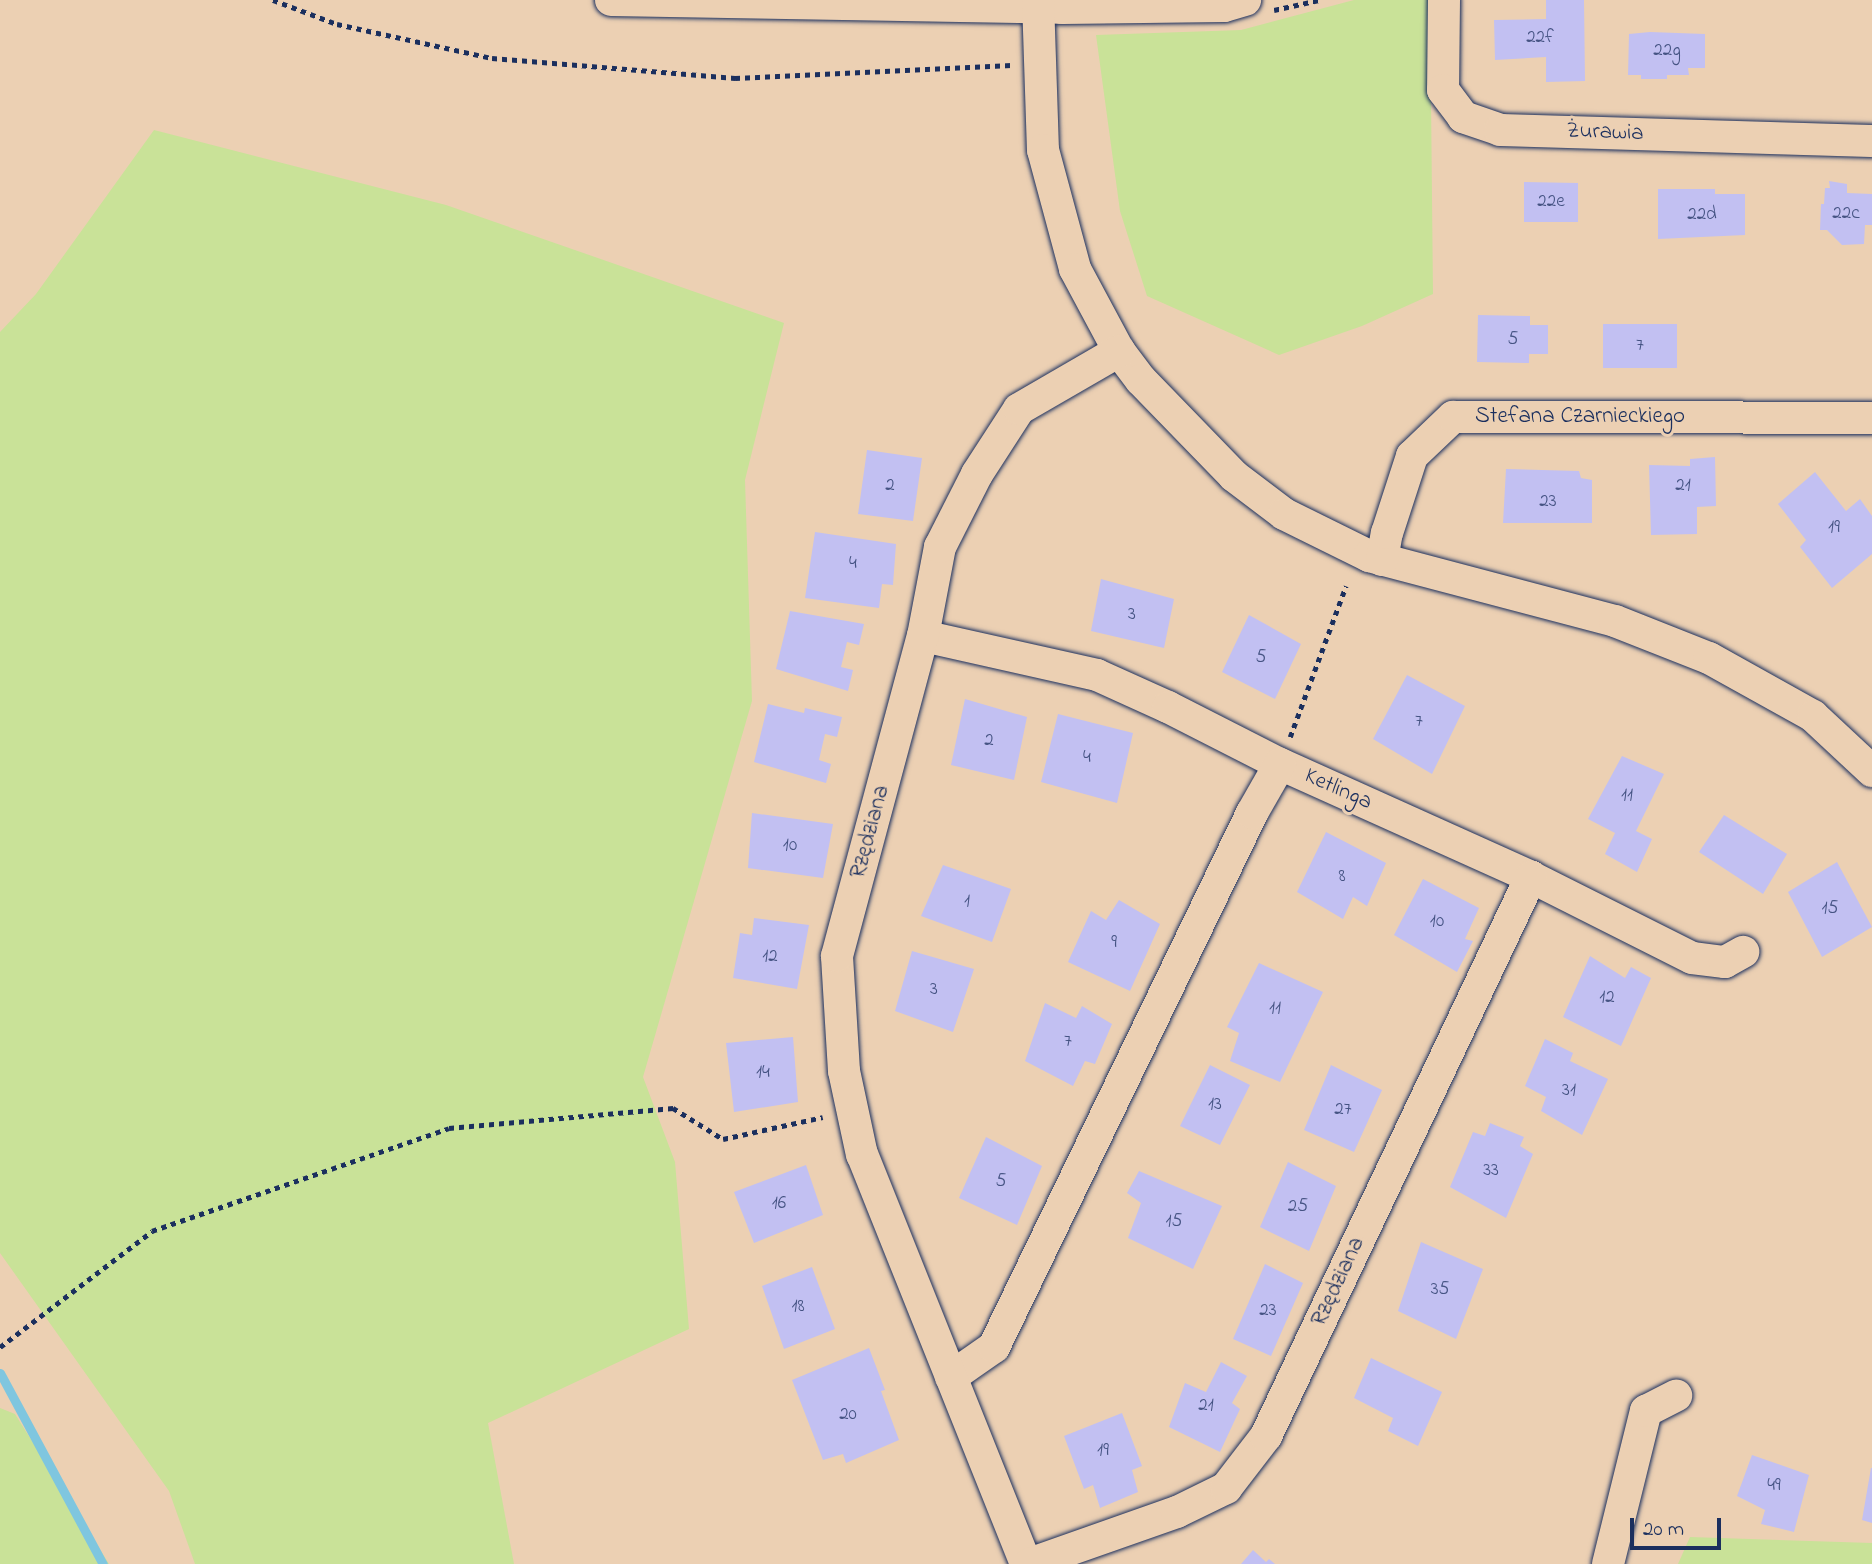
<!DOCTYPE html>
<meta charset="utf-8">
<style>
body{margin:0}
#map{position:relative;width:1872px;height:1564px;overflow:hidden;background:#ecd0b3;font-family:"Indie Flower",sans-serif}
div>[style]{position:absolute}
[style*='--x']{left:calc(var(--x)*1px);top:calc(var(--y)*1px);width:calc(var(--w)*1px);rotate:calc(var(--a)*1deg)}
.green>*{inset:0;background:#c9e298}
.stream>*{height:9px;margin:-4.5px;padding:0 4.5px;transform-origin:4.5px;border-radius:4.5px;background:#7fc6df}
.building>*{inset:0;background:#c2c0f2}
.path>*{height:4.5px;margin-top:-2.25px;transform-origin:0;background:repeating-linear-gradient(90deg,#1b2f5e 0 5px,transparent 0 10px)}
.roads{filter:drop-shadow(0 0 2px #1b2f5e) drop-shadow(0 0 2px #1b2f5e)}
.minor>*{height:32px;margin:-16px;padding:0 16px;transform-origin:16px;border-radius:16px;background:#ecd0b3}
span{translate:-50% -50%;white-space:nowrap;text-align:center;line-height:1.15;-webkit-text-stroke:6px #ecd0b3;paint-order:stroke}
.number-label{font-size:19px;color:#455383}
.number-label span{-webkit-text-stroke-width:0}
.street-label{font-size:23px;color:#1b2f5e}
.scale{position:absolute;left:1630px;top:1518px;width:91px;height:32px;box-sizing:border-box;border:4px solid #1b2f5e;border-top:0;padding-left:9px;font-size:21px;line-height:24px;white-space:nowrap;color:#1b2f5e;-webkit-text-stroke:5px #ecd0b3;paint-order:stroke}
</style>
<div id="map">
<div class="green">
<div style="clip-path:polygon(1354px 0,1430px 0,1433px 294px,1362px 326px,1279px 355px,1147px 296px,1120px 211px,1096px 35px,1241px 30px)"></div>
<div style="clip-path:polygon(154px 130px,446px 205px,784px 323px,745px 480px,752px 701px,643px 1077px,675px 1162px,689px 1329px,488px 1423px,514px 1564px,195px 1564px,169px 1491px,0 1253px,0 332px,36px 294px)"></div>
<div style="clip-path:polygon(0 1408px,15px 1414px,109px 1564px,0 1564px)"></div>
<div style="clip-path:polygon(1690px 1537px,1872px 1543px,1872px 1564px,1678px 1564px)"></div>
</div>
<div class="stream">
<div style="--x:0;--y:1373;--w:217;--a:61.7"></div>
</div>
<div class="building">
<div style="clip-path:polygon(1546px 0,1584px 0,1585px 81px,1546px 82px,1546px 57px,1495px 60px,1494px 20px,1546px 19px)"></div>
<div style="clip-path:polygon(1650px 32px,1705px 34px,1705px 68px,1688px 68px,1689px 75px,1667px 75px,1667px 79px,1641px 79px,1641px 75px,1628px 75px,1629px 34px)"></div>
<div style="clip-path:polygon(1829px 181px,1847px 184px,1847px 193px,1872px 194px,1872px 225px,1865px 225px,1864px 244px,1842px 245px,1827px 230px,1820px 230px,1821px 204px,1824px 204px,1825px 188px,1830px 188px)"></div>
<div style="clip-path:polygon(1524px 182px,1578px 183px,1578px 222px,1524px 222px)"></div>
<div style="clip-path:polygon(1658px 189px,1715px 189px,1715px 194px,1745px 194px,1745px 235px,1658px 239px)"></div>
<div style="clip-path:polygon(1478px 315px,1530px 316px,1530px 325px,1548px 325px,1548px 354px,1529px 354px,1529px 363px,1477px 362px)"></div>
<div style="clip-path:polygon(1603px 324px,1677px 324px,1677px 368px,1603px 368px)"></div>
<div style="clip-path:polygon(867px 450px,922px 458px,913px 521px,858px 514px)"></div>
<div style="clip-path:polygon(1715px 457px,1716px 506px,1697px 507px,1697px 534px,1651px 535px,1649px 465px,1690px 466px,1690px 459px)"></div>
<div style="clip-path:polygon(1506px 469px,1579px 471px,1581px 478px,1592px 480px,1592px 523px,1503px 523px)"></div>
<div style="clip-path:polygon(1815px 472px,1846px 511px,1860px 499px,1872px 516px,1872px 554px,1832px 588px,1800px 547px,1806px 540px,1778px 504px)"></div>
<div style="clip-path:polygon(815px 532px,896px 544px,893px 585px,882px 584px,879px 608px,805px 598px)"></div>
<div style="clip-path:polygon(1101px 579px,1174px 599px,1164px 648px,1091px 631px)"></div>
<div style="clip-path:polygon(790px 611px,864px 624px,859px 645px,847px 642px,841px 667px,853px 670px,848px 691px,776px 669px)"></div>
<div style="clip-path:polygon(1249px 615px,1301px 644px,1275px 699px,1222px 672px)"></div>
<div style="clip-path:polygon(1407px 675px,1465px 706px,1432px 774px,1373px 739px)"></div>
<div style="clip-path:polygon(965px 699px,1027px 717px,1014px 780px,951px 765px)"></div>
<div style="clip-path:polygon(768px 704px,804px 713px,805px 708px,842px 717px,837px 737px,825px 734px,819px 760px,831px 764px,826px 783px,754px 762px)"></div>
<div style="clip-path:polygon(1058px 714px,1133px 733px,1117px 803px,1041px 782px)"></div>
<div style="clip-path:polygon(1622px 756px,1664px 774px,1636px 831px,1652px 839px,1637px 872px,1605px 854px,1615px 833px,1588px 819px)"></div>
<div style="clip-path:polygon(752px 813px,833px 824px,823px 878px,748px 868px)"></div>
<div style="clip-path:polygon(1724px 815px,1787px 854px,1763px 894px,1699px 852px)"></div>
<div style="clip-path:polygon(1326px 832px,1386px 863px,1367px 906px,1353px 897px,1343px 919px,1297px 892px)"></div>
<div style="clip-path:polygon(1837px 862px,1872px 927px,1822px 957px,1788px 892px)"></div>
<div style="clip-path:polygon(943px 865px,1011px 889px,992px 942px,921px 916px)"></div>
<div style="clip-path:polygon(1423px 879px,1479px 908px,1465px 939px,1473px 941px,1457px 972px,1394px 935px)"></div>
<div style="clip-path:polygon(1119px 900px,1160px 924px,1130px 991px,1068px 962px,1091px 911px,1106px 920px)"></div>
<div style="clip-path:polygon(754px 918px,809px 925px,797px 989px,733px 978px,740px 933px,752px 935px)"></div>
<div style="clip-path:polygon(912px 951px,974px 969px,953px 1032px,895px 1011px)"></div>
<div style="clip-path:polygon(1590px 956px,1625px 978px,1631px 967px,1651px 978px,1621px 1046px,1563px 1017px)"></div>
<div style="clip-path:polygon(1259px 963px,1323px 992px,1280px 1082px,1230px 1061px,1239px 1033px,1227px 1027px)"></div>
<div style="clip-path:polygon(1045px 1003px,1076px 1018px,1082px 1006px,1112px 1024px,1095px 1064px,1085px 1061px,1073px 1086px,1025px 1061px)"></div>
<div style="clip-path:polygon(793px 1037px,798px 1102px,734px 1112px,726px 1043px)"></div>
<div style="clip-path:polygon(1545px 1039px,1573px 1053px,1570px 1061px,1608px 1079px,1582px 1135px,1541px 1111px,1546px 1097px,1525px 1086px)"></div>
<div style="clip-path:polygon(1210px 1065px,1250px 1085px,1220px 1145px,1180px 1126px)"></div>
<div style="clip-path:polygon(1331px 1065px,1382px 1090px,1354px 1152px,1304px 1130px)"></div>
<div style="clip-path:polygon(1490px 1123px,1524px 1137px,1520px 1146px,1533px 1154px,1506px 1218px,1450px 1187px,1473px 1132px,1485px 1136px)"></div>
<div style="clip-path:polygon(986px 1137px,1042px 1166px,1017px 1225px,959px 1198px)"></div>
<div style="clip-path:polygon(1288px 1162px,1336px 1186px,1309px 1251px,1260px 1227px)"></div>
<div style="clip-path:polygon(806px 1165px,823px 1215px,754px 1243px,734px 1192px)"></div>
<div style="clip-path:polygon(1139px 1171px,1222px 1206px,1193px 1269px,1128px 1238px,1141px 1203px,1127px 1193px)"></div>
<div style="clip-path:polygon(1421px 1242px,1483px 1269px,1456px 1339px,1398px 1311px)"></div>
<div style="clip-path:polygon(1265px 1264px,1303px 1283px,1271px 1356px,1233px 1339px)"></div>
<div style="clip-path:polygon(812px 1267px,835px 1329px,784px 1349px,762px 1286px)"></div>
<div style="clip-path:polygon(869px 1348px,885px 1390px,881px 1391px,899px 1440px,846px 1463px,843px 1454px,823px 1460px,792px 1380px)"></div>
<div style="clip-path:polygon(1371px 1358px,1442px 1392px,1418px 1446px,1388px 1431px,1393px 1418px,1354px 1398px)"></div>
<div style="clip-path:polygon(1221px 1362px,1247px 1376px,1232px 1403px,1240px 1409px,1220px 1452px,1169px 1427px,1185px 1383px,1206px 1392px)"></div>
<div style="clip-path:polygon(1122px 1413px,1142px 1466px,1132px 1470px,1138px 1492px,1100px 1508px,1093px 1485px,1084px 1489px,1064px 1436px)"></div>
<div style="clip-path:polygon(1752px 1455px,1809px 1475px,1794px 1532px,1761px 1524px,1765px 1510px,1737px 1496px)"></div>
<div style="clip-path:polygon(1871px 1468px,1872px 1468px,1872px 1523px,1862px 1520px)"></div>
<div style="clip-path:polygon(1253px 1550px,1266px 1562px,1269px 1559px,1275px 1564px,1241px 1564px)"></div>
</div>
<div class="path">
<div style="--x:273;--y:0;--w:68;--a:20.6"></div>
<div style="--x:337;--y:24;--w:159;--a:12.4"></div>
<div style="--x:492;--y:58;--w:244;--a:4.7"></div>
<div style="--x:735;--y:78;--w:277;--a:-2.7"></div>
<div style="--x:1274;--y:10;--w:46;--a:-12.5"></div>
<div style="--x:1290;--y:737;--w:161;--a:-69.7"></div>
<div style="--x:0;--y:1347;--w:191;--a:-37.3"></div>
<div style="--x:152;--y:1231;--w:314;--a:-19.1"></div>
<div style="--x:449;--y:1128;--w:225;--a:-5.1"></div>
<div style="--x:673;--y:1108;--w:59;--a:31.8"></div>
<div style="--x:723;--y:1139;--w:102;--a:-12.4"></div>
</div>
<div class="roads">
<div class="minor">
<div style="--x:611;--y:0;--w:451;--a:1"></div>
<div style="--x:1062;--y:8;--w:162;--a:-0.7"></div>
<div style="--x:1224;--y:6;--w:22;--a:-16"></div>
<div style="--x:1038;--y:0;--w:150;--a:88.1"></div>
<div style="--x:1043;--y:150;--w:123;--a:74.9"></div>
<div style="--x:1075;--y:269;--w:93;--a:61.8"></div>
<div style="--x:1119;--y:351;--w:36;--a:53"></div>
<div style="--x:1141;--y:380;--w:134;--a:45.9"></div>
<div style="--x:1234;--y:476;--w:63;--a:37.2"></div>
<div style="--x:1284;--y:514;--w:95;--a:26.3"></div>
<div style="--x:1369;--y:556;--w:254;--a:14.8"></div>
<div style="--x:1615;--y:621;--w:101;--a:21.5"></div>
<div style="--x:1709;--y:658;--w:119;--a:29.1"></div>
<div style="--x:1813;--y:716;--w:81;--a:43"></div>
<div style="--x:1444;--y:0;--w:90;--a:90.6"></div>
<div style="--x:1443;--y:90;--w:34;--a:53"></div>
<div style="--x:1463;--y:117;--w:39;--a:19"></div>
<div style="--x:1500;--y:130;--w:372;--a:1.7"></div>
<div style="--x:1382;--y:560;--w:27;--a:-80"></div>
<div style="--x:1387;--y:533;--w:81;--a:-72"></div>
<div style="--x:1412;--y:456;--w:57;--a:-43.6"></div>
<div style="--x:1453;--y:417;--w:419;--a:0.1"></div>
<div style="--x:923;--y:636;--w:178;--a:12.6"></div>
<div style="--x:1097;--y:675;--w:78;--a:24.3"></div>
<div style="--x:1168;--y:707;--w:126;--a:27"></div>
<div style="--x:1280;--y:764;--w:275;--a:24.2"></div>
<div style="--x:1531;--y:877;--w:180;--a:26.7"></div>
<div style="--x:1692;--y:958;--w:33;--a:7"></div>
<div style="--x:1725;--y:962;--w:21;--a:-29"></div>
<div style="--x:951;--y:1377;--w:52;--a:-34.9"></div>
<div style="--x:994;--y:1347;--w:593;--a:-64.21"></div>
<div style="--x:1252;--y:813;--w:56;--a:-60.3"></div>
<div style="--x:1026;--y:1564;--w:441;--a:-111.8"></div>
<div style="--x:862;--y:1155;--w:86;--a:-102.1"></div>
<div style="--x:844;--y:1071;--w:115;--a:-93.5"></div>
<div style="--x:837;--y:956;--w:331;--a:-75"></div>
<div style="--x:923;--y:636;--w:91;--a:-79.2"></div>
<div style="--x:940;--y:547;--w:82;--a:-63.1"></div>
<div style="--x:977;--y:474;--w:77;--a:-57.1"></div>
<div style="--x:1019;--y:409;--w:116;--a:-30.1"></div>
<div style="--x:1029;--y:1564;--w:157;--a:-19.4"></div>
<div style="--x:1177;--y:1512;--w:55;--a:-26.1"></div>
<div style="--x:1226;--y:1488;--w:66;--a:-52.4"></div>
<div style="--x:1266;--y:1436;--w:619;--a:-64.64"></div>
<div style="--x:1608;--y:1564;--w:158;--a:-76.1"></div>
<div style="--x:1646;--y:1411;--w:34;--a:-27"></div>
</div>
</div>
<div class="number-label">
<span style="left:1540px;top:38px">22f</span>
<span style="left:1667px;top:51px">22g</span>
<span style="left:1551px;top:202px">22e</span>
<span style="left:1846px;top:214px">22c</span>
<span style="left:1702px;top:215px">22d</span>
<span style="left:1513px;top:340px">5</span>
<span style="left:1640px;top:346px">7</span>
<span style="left:890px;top:486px">2</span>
<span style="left:1683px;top:486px">21</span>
<span style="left:1548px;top:502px">23</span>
<span style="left:1834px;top:528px">19</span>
<span style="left:853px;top:564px">4</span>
<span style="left:1132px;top:615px">3</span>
<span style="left:1261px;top:658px">5</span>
<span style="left:1419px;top:722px">7</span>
<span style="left:989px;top:741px">2</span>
<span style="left:1087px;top:758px">4</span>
<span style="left:1627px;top:796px">11</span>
<span style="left:790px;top:846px">10</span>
<span style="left:1342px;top:877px">8</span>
<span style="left:967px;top:902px">1</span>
<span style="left:1830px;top:909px">15</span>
<span style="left:1437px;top:922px">10</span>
<span style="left:1114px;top:943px">9</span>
<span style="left:770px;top:957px">12</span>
<span style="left:934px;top:990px">3</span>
<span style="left:1607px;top:998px">12</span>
<span style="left:1275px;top:1009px">11</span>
<span style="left:1068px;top:1042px">7</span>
<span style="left:763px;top:1073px">14</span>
<span style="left:1569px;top:1091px">31</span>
<span style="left:1215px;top:1105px">13</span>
<span style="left:1343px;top:1110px">27</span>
<span style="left:1491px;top:1171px">33</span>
<span style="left:1001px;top:1182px">5</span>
<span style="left:779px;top:1204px">16</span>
<span style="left:1298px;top:1207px">25</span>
<span style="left:1174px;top:1222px">15</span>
<span style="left:1440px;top:1290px">35</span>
<span style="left:798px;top:1307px">18</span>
<span style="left:1268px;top:1311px">23</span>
<span style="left:1206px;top:1406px">21</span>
<span style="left:848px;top:1415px">20</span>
<span style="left:1103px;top:1451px">19</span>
<span style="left:1774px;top:1486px">49</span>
</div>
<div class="street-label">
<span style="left:1605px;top:133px;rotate:2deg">Żurawia</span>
<span style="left:1580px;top:417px">Stefana Czarnieckiego</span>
<span style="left:1338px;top:790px;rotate:24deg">Ketlinga</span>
<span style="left:871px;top:832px;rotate:-75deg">Rzędziana</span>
<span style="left:1339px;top:1282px;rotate:-65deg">Rzędziana</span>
</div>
<div class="scale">20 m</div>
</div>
